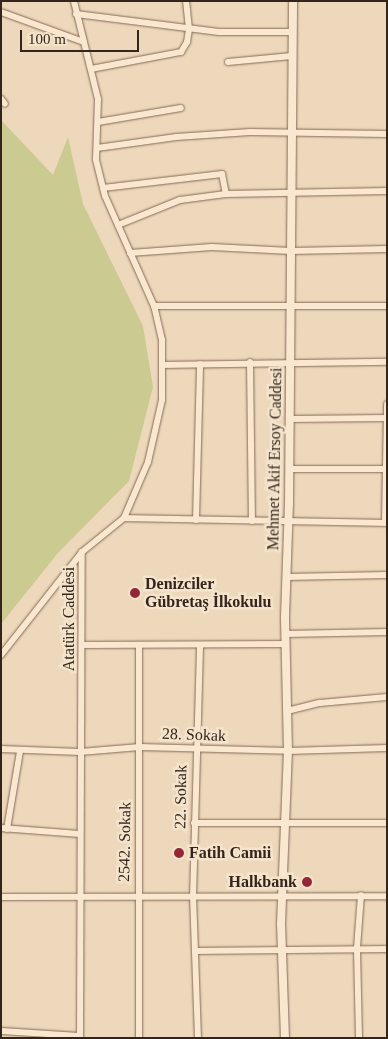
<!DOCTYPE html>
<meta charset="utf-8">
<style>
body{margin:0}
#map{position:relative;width:388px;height:1039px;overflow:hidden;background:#edd8bc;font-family:"Times New Roman",serif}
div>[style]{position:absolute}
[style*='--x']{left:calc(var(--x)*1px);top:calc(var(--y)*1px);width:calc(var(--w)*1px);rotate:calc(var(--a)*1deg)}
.green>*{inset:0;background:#cbca91}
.roads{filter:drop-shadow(0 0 1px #856956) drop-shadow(0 0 1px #856956)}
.minor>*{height:6px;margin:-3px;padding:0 3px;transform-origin:3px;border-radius:3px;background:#f9e7cf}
.tertiary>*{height:8px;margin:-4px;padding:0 4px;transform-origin:4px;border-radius:4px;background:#f9e7cf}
.dots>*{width:14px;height:14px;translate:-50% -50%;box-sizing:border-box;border:2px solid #f5e4cc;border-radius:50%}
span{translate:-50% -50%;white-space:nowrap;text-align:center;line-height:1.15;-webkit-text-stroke:5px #f5e4cc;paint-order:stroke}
.street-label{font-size:16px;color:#34241b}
.poi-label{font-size:16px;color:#34241b;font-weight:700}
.left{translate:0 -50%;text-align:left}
.right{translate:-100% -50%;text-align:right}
.frame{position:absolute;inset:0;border:2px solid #34241b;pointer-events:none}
.scale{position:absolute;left:20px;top:30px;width:119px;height:22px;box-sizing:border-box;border:2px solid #34241b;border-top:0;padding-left:6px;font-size:15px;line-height:18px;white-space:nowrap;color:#34241b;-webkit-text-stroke:4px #f5e4cc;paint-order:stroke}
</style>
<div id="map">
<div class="green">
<div style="clip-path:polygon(1px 120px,53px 175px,68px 137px,83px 204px,143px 326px,153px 387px,129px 481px,58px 553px,1px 624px)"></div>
</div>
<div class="roads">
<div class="minor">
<div style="--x:1;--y:12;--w:88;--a:19.9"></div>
<div style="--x:76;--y:14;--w:144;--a:7.2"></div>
<div style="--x:219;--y:32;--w:73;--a:0"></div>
<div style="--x:228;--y:62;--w:64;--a:-5.4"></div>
<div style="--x:91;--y:69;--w:92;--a:-10.7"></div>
<div style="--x:181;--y:52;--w:12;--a:-59"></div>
<div style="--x:187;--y:42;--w:13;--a:-81"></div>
<div style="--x:189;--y:29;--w:28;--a:-96"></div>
<div style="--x:1;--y:99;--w:6;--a:51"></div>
<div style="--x:98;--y:122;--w:84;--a:-9.6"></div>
<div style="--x:97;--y:148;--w:80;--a:-7.9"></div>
<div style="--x:176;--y:137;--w:74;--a:-3.9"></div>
<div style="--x:250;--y:132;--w:137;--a:0.8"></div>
<div style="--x:103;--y:188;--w:120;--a:-6.7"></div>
<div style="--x:222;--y:174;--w:20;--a:79"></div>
<div style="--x:118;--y:225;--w:67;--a:-22"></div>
<div style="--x:180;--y:200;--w:46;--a:-7.4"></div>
<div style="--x:226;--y:194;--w:161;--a:-1.1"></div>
<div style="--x:130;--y:253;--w:82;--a:-4.2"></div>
<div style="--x:212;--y:247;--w:79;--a:2.9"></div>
<div style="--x:291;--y:251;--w:96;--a:-1.2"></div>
<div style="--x:154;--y:306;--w:233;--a:0"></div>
<div style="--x:250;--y:362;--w:159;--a:89.3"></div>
<div style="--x:163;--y:365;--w:224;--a:-0.8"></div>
<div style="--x:290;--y:419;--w:97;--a:-0.6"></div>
<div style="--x:289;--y:469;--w:98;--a:0"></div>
<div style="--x:124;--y:518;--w:263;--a:1.1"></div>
<div style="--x:196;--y:520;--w:156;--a:-88.5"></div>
<div style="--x:385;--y:523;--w:119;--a:-89"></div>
<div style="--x:286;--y:577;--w:101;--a:-1.1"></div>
<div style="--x:285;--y:634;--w:102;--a:-1.1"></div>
<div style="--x:84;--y:645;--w:201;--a:-0.3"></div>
<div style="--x:139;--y:647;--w:391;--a:90"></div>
<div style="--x:1;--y:655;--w:131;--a:-51.8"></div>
<div style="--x:82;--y:552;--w:54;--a:-39"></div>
<div style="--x:124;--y:518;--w:61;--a:-66.8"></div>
<div style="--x:148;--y:462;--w:64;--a:-77.3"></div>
<div style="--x:162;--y:400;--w:60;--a:-90"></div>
<div style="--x:162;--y:340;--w:35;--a:-103"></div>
<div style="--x:154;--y:306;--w:120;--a:-114"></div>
<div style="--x:105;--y:196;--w:38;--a:-104"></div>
<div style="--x:96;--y:159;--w:60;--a:-88.1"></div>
<div style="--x:98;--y:99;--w:101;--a:-103.8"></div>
<div style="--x:287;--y:711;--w:34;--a:-14"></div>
<div style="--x:320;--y:703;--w:67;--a:-5.1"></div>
<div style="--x:1;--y:749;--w:79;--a:2.2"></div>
<div style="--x:80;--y:752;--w:60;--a:-4.8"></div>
<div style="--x:140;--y:747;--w:148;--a:1.5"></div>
<div style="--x:288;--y:751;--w:99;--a:-1.7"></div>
<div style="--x:194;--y:823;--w:193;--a:0"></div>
<div style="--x:1;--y:828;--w:79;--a:4.3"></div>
<div style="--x:7;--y:829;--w:79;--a:-80.5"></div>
<div style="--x:1;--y:897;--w:386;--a:-0.1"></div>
<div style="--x:195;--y:951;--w:192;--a:-0.6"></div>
<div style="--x:1;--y:1031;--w:79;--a:3.6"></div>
<div style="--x:80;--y:1038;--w:486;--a:-89.8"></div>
<div style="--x:198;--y:1038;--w:140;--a:-92"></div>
<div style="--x:193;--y:898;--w:252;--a:-88.4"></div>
<div style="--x:359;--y:1038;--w:90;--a:-91.3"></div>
<div style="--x:357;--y:948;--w:53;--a:-85.7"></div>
</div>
<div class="tertiary">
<div style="--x:285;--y:1038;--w:114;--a:-92"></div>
<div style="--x:281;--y:924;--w:173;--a:-87.7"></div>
<div style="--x:288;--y:751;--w:134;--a:-91.3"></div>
<div style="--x:285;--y:617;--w:113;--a:-88"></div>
<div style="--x:289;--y:504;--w:503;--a:-89.54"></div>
</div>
</div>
<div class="dots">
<div style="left:135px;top:593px;background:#942635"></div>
<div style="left:179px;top:853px;background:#942635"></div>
<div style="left:307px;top:882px;background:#942635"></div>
</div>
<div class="street-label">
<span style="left:275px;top:459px;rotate:-89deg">Mehmet Akif Ersoy Caddesi</span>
<span style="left:69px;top:619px;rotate:-90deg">Atatürk Caddesi</span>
<span style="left:194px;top:735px;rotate:2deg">28. Sokak</span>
<span style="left:181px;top:797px;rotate:-89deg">22. Sokak</span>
<span style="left:125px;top:842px;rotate:-89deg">2542. Sokak</span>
</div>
<div class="poi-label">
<span class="left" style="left:145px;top:593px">Denizciler<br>Gübretaş İlkokulu</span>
<span class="left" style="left:189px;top:853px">Fatih Camii</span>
<span class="right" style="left:297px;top:882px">Halkbank</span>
</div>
<div class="frame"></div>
<div class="scale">100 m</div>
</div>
